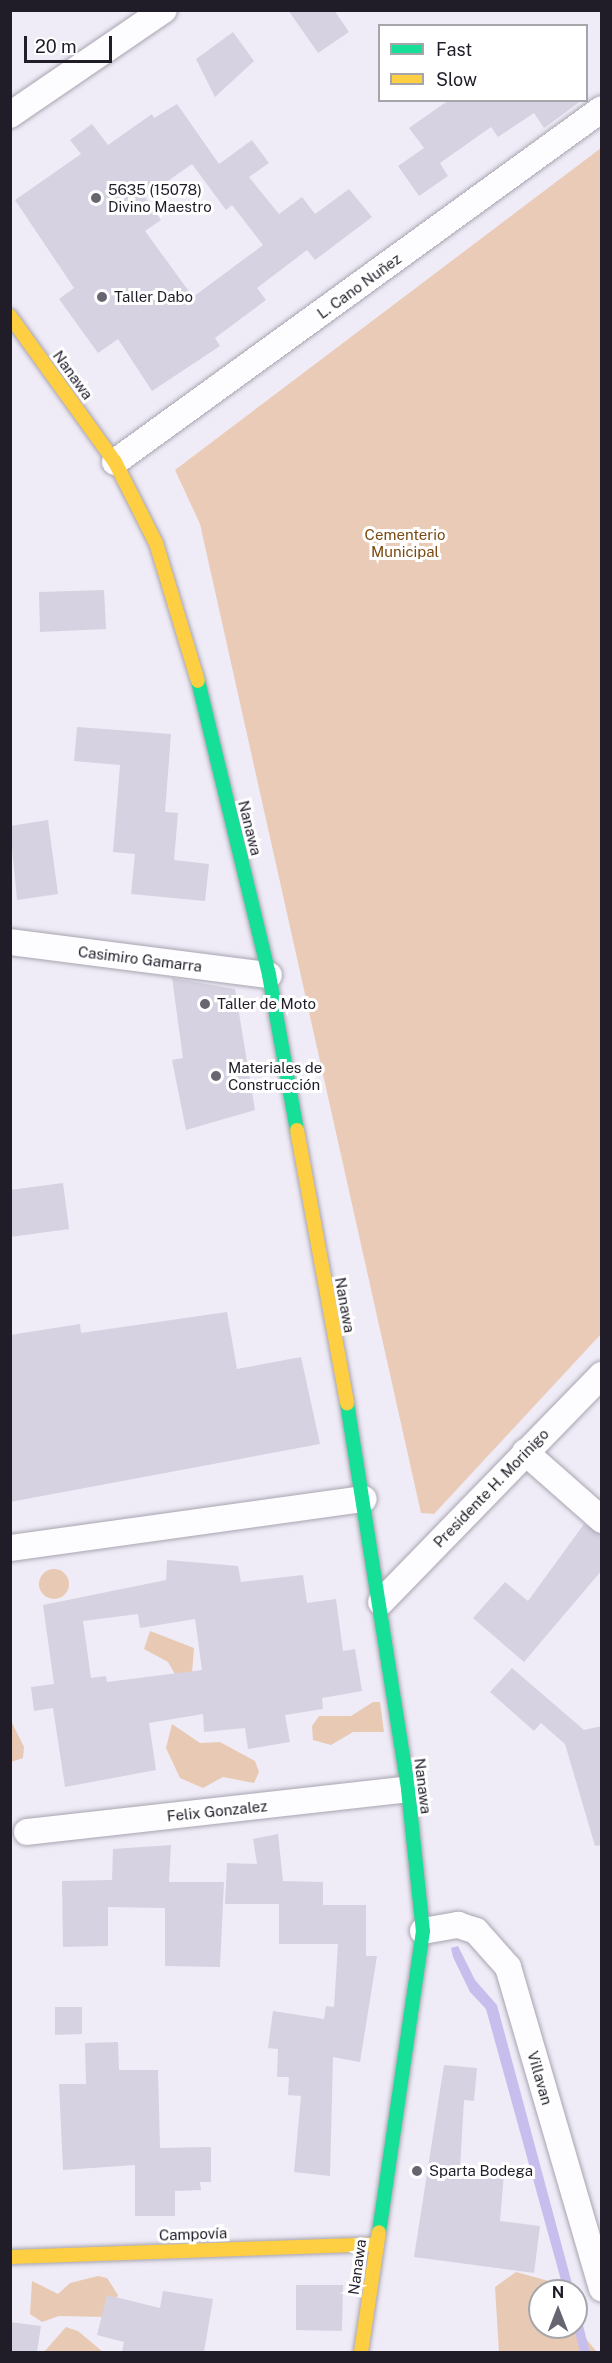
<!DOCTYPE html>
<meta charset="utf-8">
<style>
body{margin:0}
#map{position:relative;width:612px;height:2363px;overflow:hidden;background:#efecf7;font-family:"Public Sans",sans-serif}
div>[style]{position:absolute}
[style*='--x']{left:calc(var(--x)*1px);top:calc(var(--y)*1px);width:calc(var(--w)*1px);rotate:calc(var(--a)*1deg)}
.green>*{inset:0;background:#eacbb7}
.forest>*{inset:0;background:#e8c9b3}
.round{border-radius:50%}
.water>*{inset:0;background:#c8beed}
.building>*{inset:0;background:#d6d2e1}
.roads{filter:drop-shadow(0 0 2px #a8a4b0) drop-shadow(0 0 2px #a8a4b0)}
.street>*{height:26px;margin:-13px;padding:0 13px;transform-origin:13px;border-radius:13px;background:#fdfcfe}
.fast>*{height:14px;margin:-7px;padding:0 7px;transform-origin:7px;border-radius:7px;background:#16e098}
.slow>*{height:14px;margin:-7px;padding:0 7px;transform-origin:7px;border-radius:7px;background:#ffcf43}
.dots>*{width:16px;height:16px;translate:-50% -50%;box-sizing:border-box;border:3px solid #fff;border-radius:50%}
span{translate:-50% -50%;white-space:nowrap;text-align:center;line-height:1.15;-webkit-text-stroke:6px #fff;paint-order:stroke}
.poi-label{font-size:15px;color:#201d29}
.left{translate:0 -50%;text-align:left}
.street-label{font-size:15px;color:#201d29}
.park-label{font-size:15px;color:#7c4a12}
.frame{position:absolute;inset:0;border:12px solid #201d29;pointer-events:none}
.legend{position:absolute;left:378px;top:24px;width:210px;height:78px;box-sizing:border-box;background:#fff;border:2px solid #a6a5a9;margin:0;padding:8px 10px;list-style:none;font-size:18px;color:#201d29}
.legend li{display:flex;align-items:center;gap:12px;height:30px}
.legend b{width:30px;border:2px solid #a6a5a9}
.north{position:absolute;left:528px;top:2279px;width:60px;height:60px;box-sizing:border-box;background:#fff;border:2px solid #a6a5a9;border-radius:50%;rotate:0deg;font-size:16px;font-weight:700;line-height:24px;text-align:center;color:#201d29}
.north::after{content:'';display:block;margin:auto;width:21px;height:27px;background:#686571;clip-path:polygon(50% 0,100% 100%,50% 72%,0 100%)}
.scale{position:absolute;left:24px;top:36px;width:88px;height:27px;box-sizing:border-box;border:3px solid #201d29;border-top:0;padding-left:8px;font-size:18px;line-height:21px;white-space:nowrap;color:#201d29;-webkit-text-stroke:4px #fff;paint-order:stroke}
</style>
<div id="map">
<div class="green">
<div style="clip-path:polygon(601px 148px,601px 1334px,434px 1514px,421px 1513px,200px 524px,175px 470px)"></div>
</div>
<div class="forest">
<div class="round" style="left:39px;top:1569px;width:30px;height:30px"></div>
<div style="clip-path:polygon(150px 1631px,194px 1648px,192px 1673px,175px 1674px,168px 1662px,144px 1649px)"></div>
<div style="clip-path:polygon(373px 1702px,380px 1702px,384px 1732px,353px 1732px,331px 1745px,313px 1740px,312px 1726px,319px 1716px,351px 1716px)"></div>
<div style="clip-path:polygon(11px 1721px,24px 1747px,23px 1758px,11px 1762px)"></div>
<div style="clip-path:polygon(172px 1724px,200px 1743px,220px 1742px,255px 1761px,259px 1772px,254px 1783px,223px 1777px,203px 1788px,180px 1778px,166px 1748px)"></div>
<div style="clip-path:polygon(516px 2272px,567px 2286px,566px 2291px,540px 2291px,540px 2327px,576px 2327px,597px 2352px,499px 2352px,495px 2287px)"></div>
<div style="clip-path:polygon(98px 2276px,107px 2278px,118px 2295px,106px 2317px,59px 2316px,42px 2322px,30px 2314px,32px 2281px,58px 2294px,70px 2283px)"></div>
<div style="clip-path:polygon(66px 2327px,78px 2331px,103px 2352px,44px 2352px)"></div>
</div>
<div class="water">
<div style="clip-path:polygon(458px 1946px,475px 1980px,497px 2005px,574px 2291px,564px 2291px,486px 2009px,470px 1992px,453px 1957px,451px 1948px)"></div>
<div style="clip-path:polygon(576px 2299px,590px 2352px,580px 2352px,574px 2327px)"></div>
</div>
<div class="building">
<div style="clip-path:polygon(288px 10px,334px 10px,349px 32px,318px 53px)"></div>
<div style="clip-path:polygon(233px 32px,254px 61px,215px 97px,196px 59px)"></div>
<div style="clip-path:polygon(449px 100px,582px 100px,544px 128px,534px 113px,498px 137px,491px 127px,440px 163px,448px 176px,419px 196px,398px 166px,424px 148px,409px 128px)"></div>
<div style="clip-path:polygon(evenodd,177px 104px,219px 164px,252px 140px,269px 163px,249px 177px,279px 214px,302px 197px,315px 214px,349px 189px,372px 217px,315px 260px,307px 250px,257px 288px,266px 300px,215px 338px,220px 346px,152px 391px,118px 339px,98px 353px,59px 299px,74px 288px,15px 200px,81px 154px,70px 140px,92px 124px,108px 145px,152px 114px,154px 118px,177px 104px,192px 164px,226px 210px,232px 205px,263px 245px,193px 297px,145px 231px,161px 220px,145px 197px,192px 164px)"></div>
<div style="clip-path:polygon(104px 590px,106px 629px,40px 632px,39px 592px)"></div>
<div style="clip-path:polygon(77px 727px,171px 734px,165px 812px,178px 813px,174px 860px,209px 864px,205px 901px,131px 894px,135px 854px,113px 852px,120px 765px,74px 761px)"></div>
<div style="clip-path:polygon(48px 820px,58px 894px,17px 900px,10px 826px)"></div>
<div style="clip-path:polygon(172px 978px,235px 989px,255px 1110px,186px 1130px,172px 1060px,183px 1058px)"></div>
<div style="clip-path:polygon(63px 1183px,69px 1229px,10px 1237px,10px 1190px)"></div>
<div style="clip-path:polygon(227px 1312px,237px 1369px,301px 1357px,320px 1444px,10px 1502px,10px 1335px,80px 1324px,81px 1333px)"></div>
<div style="clip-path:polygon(584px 1524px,602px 1535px,602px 1570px,524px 1662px,473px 1618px,505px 1582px,528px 1601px)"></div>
<div style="clip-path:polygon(evenodd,167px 1560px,238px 1566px,241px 1582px,303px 1575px,307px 1603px,336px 1599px,343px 1651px,355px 1649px,362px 1691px,322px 1698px,323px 1709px,285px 1715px,290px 1742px,248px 1749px,245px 1728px,204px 1732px,203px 1714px,149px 1723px,156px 1770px,65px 1787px,53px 1708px,34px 1711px,31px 1687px,54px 1684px,43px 1605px,166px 1580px,167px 1560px,138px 1614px,140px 1628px,195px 1619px,202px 1670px,107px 1682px,106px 1676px,91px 1678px,83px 1621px,138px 1614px)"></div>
<div style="clip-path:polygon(512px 1668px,584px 1730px,602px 1726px,602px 1845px,595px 1846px,565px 1744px,541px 1723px,534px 1731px,490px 1692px)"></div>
<div style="clip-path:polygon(278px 1834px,283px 1881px,323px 1882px,323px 1905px,366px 1905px,366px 1956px,377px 1956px,360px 2062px,333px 2057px,330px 2176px,294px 2172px,301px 2096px,288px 2095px,289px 2077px,277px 2077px,278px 2049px,268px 2048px,273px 2011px,324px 2019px,326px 2006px,334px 2007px,338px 1944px,279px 1944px,279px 1904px,225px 1904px,227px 1863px,257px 1864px,253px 1839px)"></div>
<div style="clip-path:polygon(171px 1845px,169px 1882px,224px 1882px,220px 1967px,165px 1966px,165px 1908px,108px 1907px,108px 1946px,63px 1947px,62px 1881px,112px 1880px,113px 1849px)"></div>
<div style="clip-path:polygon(55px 2007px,82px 2007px,82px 2034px,55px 2035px)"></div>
<div style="clip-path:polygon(118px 2042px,119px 2070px,158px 2070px,160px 2148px,211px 2147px,211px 2182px,200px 2182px,201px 2190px,175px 2191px,175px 2216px,135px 2216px,135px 2165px,63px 2170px,59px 2084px,86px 2084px,85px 2043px)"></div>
<div style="clip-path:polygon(444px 2065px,477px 2068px,474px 2101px,464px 2100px,460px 2169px,504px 2173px,500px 2221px,540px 2226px,534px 2273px,414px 2257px)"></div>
<div style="clip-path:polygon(296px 2285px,343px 2285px,342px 2331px,296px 2330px)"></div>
<div style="clip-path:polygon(163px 2291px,213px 2299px,204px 2352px,122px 2352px,124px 2342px,97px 2335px,107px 2295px,160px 2308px)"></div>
<div style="clip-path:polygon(10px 2322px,41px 2326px,37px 2352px,10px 2352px)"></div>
</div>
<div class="roads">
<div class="street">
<div style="--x:10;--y:115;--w:186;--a:-34.3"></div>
<div style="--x:115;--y:462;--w:601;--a:-35.94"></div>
<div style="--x:10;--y:942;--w:261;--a:7.3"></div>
<div style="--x:525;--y:1452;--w:103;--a:41.4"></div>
<div style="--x:10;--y:1548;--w:357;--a:-7.9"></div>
<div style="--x:381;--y:1602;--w:317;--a:-45.8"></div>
<div style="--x:27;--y:1832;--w:383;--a:-6.4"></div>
<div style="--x:423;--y:1931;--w:36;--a:-10"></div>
<div style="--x:458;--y:1925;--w:19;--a:18"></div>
<div style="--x:476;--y:1931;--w:48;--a:48.4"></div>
<div style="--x:508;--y:1967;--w:335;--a:73.7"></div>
</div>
<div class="fast">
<div style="--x:198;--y:681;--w:302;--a:76.4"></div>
<div style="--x:269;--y:975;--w:158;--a:79.8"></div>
<div style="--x:347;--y:1403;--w:391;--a:81"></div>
<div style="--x:408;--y:1789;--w:143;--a:84"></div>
<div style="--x:423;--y:1931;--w:304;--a:98.3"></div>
</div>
<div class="slow">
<div style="--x:10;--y:316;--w:180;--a:54.3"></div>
<div style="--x:115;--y:462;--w:91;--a:63.2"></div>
<div style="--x:156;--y:543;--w:144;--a:73.1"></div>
<div style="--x:297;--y:1130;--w:278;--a:79.6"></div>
<div style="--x:10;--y:2257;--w:367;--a:-2"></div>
<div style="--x:361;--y:2352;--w:121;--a:-81.5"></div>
</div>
</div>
<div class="dots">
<div style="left:96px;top:198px;background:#686571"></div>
<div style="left:102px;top:297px;background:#686571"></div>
<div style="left:205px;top:1004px;background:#686571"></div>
<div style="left:216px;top:1076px;background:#686571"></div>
<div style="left:417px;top:2171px;background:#686571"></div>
</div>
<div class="poi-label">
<span class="left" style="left:108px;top:198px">5635 (15078)<br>Divino Maestro</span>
<span class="left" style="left:114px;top:297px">Taller Dabo</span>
<span class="left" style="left:217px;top:1004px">Taller de Moto</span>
<span class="left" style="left:228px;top:1076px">Materiales de<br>Construcción</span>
<span class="left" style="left:429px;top:2171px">Sparta Bodega</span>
</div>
<div class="street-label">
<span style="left:359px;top:286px;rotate:-36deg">L. Cano Nuñez</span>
<span style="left:73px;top:375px;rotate:54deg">Nanawa</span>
<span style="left:250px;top:828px;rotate:76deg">Nanawa</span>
<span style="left:140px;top:959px;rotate:7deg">Casimiro Gamarra</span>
<span style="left:345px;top:1305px;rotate:80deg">Nanawa</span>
<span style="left:491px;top:1488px;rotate:-46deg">Presidente H. Morinigo</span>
<span style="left:423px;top:1786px;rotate:83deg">Nanawa</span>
<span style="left:217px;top:1811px;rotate:-6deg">Felix Gonzalez</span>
<span style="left:540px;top:2078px;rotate:74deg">Villavan</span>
<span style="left:193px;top:2234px;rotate:-2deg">Campovía</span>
<span style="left:357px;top:2267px;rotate:-82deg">Nanawa</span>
</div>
<div class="park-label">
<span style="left:405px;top:543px">Cementerio<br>Municipal</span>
</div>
<div class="frame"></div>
<ul class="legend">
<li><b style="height:8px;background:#16e098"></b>Fast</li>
<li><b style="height:8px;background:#ffcf43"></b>Slow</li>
</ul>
<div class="north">N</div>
<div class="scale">20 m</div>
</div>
